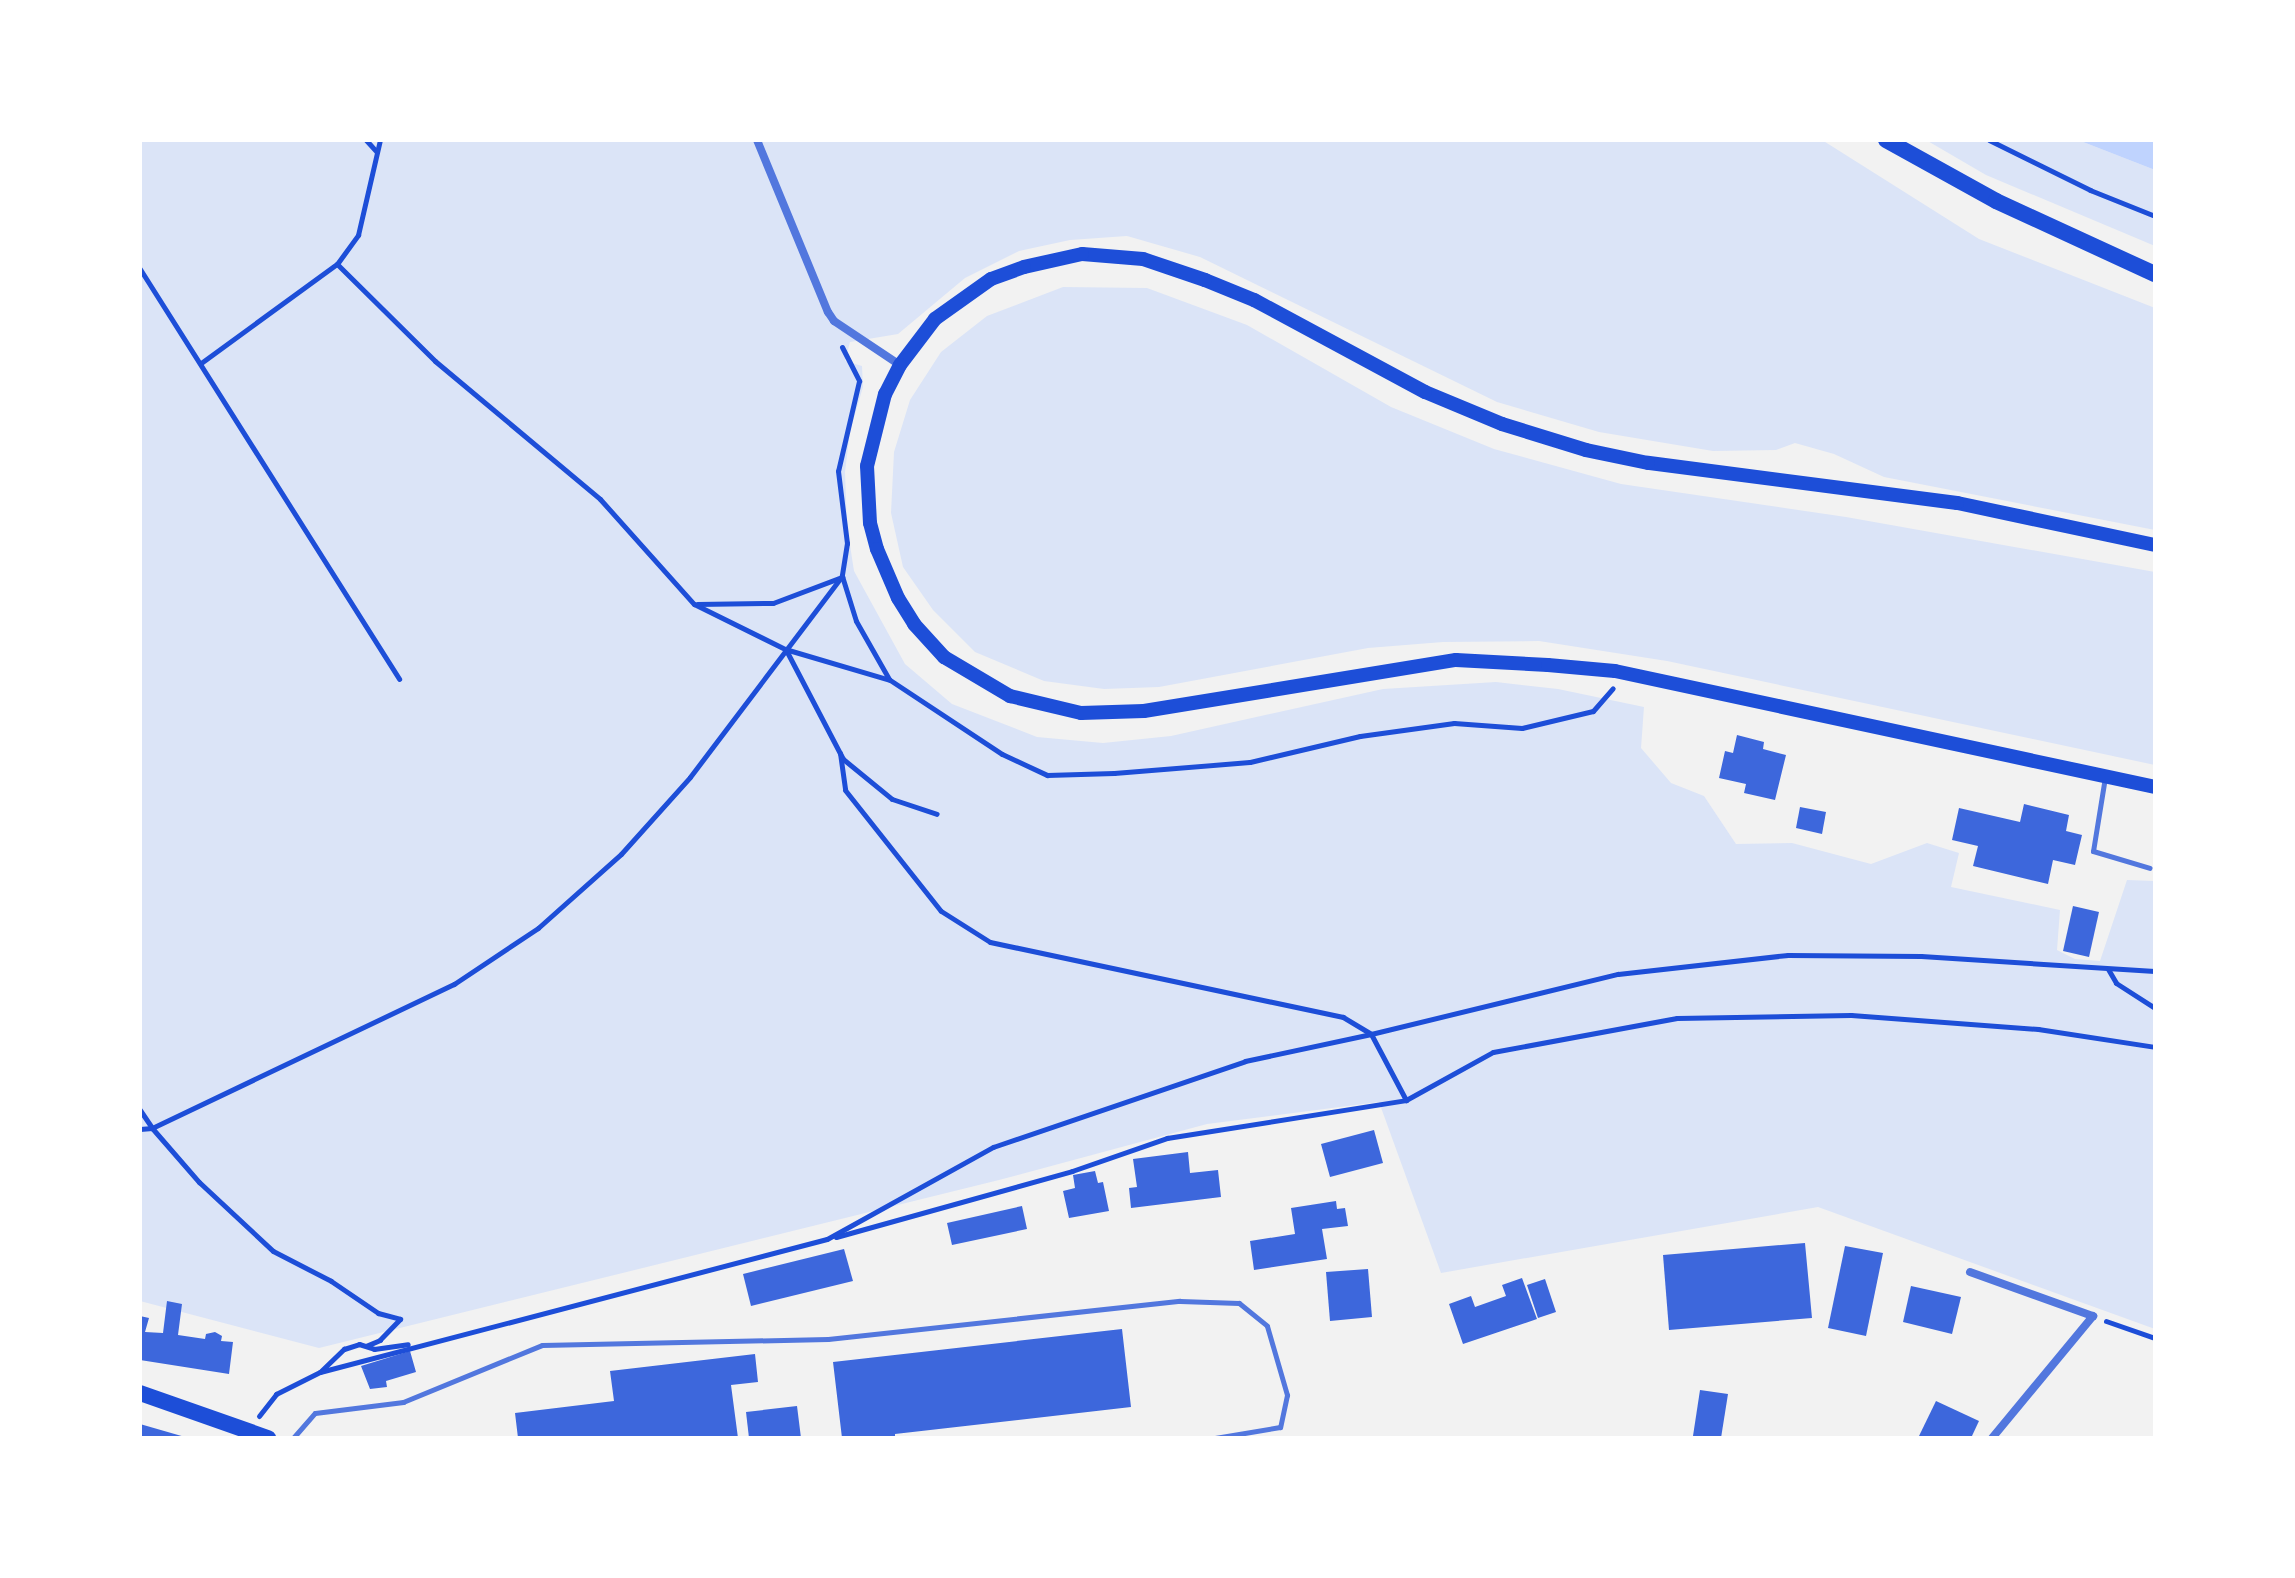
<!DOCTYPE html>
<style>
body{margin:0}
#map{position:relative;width:2295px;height:1578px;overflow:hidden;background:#f2f2f2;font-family:Poppins,sans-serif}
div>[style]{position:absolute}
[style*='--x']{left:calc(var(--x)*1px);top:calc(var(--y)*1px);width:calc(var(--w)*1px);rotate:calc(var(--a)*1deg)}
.green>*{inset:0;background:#dbe4f7}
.water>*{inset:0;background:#bfd3fe}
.building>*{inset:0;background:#3d67dc}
.path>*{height:5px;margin:-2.5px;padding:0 2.5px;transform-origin:2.5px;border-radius:2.5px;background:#1d4ed8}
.service>*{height:5px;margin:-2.5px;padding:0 2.5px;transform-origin:2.5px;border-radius:2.5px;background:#5277de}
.minor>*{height:8px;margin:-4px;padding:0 4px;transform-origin:4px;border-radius:4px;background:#5277de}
.secondary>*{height:14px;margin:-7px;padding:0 7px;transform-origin:7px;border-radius:7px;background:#1d4ed8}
.primary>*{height:16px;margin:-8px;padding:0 8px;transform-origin:8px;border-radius:8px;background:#1d4ed8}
span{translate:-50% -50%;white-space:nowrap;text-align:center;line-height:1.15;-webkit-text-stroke:6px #fff;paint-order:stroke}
.frame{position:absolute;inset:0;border:142px solid #fff;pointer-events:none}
</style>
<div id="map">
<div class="green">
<div style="clip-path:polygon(140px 140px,1822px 140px,1979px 239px,2155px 308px,2155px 530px,1884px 477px,1834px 454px,1795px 443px,1776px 450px,1713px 451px,1599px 432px,1497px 402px,1200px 257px,1127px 236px,1070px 240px,1019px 251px,965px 278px,898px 334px,850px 342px,845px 361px,862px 366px,863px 387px,850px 431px,845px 472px,847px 526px,854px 571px,905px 664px,952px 704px,1037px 737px,1103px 743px,1171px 736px,1383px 689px,1496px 682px,1558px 689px,1644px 707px,1641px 748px,1671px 783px,1704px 796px,1736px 844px,1792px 843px,1871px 864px,1927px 843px,1959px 853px,1951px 887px,2060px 910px,2057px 950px,2075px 959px,2100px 961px,2127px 880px,2155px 881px,2155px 1329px,1818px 1207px,1441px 1273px,1379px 1102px,1207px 1124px,999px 1180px,319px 1348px,140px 1301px)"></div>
<div style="clip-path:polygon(1926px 140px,2078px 140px,2155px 170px,2155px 246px,1986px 175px)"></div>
<div style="clip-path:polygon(1063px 287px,1147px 288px,1247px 325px,1391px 407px,1494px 449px,1621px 484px,1846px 517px,2155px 572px,2155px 765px,1667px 661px,1539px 641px,1443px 642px,1368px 648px,1159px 687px,1104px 689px,1044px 681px,975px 652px,933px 610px,903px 567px,891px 513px,894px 452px,910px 400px,941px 352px,987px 316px)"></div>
</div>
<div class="water">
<div style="clip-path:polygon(2078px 140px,2155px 140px,2155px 170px)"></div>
</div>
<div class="building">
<div style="clip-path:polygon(1737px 735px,1764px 742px,1763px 749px,1786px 755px,1775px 800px,1744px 793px,1746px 784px,1719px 778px,1725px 751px,1733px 753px)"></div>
<div style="clip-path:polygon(2024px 804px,2069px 815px,2066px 831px,2082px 835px,2075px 865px,2053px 860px,2048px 884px,1973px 866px,1978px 846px,1952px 840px,1959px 808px,2020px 822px)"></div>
<div style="clip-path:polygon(1800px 807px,1826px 812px,1822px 834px,1796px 828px)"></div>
<div style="clip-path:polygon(2073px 906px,2099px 912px,2089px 957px,2063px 951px)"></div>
<div style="clip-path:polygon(1374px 1130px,1383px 1163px,1330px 1177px,1321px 1144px)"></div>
<div style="clip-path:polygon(1188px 1152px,1190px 1173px,1218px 1170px,1221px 1197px,1131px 1208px,1129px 1188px,1137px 1187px,1133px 1159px)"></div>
<div style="clip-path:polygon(1095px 1171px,1098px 1183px,1103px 1182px,1109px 1211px,1069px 1218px,1063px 1191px,1075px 1188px,1073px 1175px)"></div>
<div style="clip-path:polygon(1336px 1201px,1337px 1209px,1345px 1208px,1348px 1226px,1322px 1229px,1327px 1259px,1254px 1270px,1250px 1241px,1295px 1234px,1291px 1208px)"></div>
<div style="clip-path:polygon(1022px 1206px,1027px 1229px,952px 1245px,947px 1223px)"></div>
<div style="clip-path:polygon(1805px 1243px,1812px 1318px,1669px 1330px,1663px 1255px)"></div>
<div style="clip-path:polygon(1845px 1246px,1883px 1253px,1866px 1336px,1828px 1328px)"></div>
<div style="clip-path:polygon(844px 1249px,853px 1281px,751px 1306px,743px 1274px)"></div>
<div style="clip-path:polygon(1368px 1269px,1372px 1317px,1330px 1321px,1326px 1272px)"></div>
<div style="clip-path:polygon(1522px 1278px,1537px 1319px,1463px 1344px,1449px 1304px,1471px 1296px,1475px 1307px,1506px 1296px,1502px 1285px)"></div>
<div style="clip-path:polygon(1545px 1279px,1556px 1312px,1538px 1318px,1527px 1285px)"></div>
<div style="clip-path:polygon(1911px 1286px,1961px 1297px,1952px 1334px,1903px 1322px)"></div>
<div style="clip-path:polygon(167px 1301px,182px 1304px,178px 1335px,205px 1339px,206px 1334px,215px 1332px,222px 1336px,221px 1341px,233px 1342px,229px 1374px,140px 1360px,140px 1316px,149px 1318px,145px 1332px,163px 1333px)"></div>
<div style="clip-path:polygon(1122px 1329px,1131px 1407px,895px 1434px,895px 1438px,842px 1438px,833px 1362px)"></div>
<div style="clip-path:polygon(410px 1351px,416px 1372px,386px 1381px,387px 1387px,370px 1389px,361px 1366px)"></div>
<div style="clip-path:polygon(755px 1354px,758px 1382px,731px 1385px,738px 1438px,518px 1438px,515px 1413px,614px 1401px,610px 1371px)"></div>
<div style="clip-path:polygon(1700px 1390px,1728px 1394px,1721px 1438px,1693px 1436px)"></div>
<div style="clip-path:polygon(1936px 1401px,1979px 1421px,1971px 1438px,1919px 1436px)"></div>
<div style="clip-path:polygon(797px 1406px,801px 1438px,749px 1438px,746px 1412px)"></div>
<div style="clip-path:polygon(140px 1424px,185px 1437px,184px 1438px,140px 1438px)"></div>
</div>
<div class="path">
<div style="--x:366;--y:140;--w:15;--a:48"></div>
<div style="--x:1989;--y:140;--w:113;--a:26.3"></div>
<div style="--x:2090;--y:190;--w:70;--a:21.8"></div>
<div style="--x:337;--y:264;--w:138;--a:44.7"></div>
<div style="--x:435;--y:361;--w:215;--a:39.9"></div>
<div style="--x:600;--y:499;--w:141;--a:48.2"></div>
<div style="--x:694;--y:604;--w:102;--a:26.3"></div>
<div style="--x:785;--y:649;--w:109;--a:16.4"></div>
<div style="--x:890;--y:680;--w:134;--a:33.5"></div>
<div style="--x:1002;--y:754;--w:50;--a:25"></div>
<div style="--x:1047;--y:775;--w:67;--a:-1.7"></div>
<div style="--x:1114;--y:773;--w:136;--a:-4.6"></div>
<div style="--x:1250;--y:762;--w:113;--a:-13.3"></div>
<div style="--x:1360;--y:736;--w:95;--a:-7.9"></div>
<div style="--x:1454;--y:723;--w:68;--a:4.2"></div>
<div style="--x:1522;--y:728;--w:73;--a:-13.5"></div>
<div style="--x:1593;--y:711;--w:30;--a:-49"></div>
<div style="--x:140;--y:269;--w:485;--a:57.7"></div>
<div style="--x:842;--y:347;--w:38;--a:63"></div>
<div style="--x:859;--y:381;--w:92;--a:103.1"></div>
<div style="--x:838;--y:471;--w:73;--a:82.9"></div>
<div style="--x:847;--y:543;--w:33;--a:99"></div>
<div style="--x:842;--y:576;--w:47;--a:72.7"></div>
<div style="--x:856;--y:621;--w:67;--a:60.4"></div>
<div style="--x:201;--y:363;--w:168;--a:-36.1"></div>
<div style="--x:337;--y:264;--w:36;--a:-54"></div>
<div style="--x:358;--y:235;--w:98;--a:-77"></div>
<div style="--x:697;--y:604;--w:76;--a:-0.8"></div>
<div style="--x:773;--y:603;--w:74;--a:-20.6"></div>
<div style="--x:786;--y:650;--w:123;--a:62.4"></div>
<div style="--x:843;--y:759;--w:63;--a:39.2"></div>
<div style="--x:892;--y:799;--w:47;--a:18.4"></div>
<div style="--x:840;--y:753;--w:37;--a:82"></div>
<div style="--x:845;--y:790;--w:154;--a:51.6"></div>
<div style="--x:941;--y:911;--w:58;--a:32.3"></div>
<div style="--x:990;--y:942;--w:361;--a:12"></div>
<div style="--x:1343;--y:1017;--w:33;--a:31"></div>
<div style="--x:1371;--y:1034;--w:75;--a:62.1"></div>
<div style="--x:2108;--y:969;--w:16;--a:60"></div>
<div style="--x:2116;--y:983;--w:46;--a:32.7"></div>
<div style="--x:140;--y:1110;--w:22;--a:56"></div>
<div style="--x:152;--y:1128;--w:335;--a:-25.5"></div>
<div style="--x:454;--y:984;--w:101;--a:-33.7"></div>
<div style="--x:538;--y:928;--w:111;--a:-41.7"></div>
<div style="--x:621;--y:854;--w:103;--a:-48.1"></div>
<div style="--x:690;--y:777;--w:252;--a:-52.9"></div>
<div style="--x:140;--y:1129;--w:12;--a:-5"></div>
<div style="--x:152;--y:1128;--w:72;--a:49"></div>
<div style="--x:199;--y:1182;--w:101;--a:43"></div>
<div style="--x:273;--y:1251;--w:65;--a:27.3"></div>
<div style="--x:331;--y:1281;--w:57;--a:34.2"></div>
<div style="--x:378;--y:1313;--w:23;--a:15"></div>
<div style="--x:400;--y:1319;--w:29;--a:134"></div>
<div style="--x:380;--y:1340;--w:15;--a:157"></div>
<div style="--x:836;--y:1237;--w:245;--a:-15.6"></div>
<div style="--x:1072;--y:1171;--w:101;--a:-19.2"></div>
<div style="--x:1167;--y:1138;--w:242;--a:-9"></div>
<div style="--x:1406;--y:1100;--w:99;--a:-28.9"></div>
<div style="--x:1493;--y:1052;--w:187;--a:-10.5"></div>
<div style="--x:1677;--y:1018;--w:174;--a:-1"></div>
<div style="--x:1851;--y:1015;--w:188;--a:4.3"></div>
<div style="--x:2038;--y:1029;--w:118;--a:8.7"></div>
<div style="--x:2106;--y:1321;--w:52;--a:19.1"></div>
<div style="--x:321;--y:1371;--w:32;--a:-44"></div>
<div style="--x:344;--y:1349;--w:16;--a:-18"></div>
<div style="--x:359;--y:1344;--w:16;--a:18"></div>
<div style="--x:374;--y:1349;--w:34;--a:-8"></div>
<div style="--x:259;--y:1416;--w:28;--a:-52"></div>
<div style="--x:276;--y:1394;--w:49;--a:-26.6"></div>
<div style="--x:320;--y:1372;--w:524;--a:-14.7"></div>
<div style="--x:827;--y:1239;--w:190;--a:-29"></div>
<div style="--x:993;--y:1147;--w:266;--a:-18.8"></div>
<div style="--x:1245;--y:1061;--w:129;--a:-12.1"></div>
<div style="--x:1371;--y:1034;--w:254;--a:-13.7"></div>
<div style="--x:1618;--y:974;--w:171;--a:-6.4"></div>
<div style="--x:1788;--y:955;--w:133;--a:0.4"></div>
<div style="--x:1921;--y:956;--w:234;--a:3.7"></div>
</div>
<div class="service">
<div style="--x:2105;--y:777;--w:75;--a:99.2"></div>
<div style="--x:2093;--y:851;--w:59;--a:16.6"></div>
<div style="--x:293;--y:1438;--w:33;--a:-49"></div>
<div style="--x:315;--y:1413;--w:89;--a:-7.1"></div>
<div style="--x:403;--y:1402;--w:150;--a:-22.3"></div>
<div style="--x:542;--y:1345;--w:286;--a:-1.2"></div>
<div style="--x:828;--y:1339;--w:354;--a:-6.2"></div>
<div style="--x:1180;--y:1301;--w:59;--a:1.9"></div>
<div style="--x:1239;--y:1303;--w:36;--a:39"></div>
<div style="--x:1267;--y:1326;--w:72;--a:73.8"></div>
<div style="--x:1287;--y:1395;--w:33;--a:102"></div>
<div style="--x:1280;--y:1427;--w:66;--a:170.4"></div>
</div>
<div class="minor">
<div style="--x:757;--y:140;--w:186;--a:67.6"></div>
<div style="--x:828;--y:312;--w:11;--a:56"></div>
<div style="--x:834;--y:321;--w:79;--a:33.7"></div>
<div style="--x:1970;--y:1272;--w:131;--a:19.7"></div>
<div style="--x:2093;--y:1316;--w:158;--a:129.6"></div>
</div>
<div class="secondary">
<div style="--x:2155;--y:545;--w:202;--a:-168"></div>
<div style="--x:1957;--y:503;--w:312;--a:-172.6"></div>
<div style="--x:1648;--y:463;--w:63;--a:-168.2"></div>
<div style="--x:1586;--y:450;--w:88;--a:-162.8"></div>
<div style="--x:1502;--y:424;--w:83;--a:-157.4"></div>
<div style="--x:1425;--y:392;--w:194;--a:-151.7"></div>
<div style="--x:1254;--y:300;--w:53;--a:-157.8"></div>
<div style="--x:1205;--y:280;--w:65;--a:-161.3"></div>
<div style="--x:1143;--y:259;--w:61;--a:-175.3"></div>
<div style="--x:1082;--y:254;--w:59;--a:167.4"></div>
<div style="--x:1024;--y:267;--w:35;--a:160"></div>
<div style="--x:991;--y:279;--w:69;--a:144.5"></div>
<div style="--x:935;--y:319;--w:58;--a:127.3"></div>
<div style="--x:900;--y:365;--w:33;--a:117"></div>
<div style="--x:885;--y:394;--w:74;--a:104"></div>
<div style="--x:867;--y:466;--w:57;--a:87"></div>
<div style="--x:870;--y:523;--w:27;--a:75"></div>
<div style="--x:877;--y:549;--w:53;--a:66.8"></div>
<div style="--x:898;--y:598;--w:31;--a:58"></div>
<div style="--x:914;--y:624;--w:45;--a:47.7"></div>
<div style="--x:944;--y:657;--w:77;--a:30.6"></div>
<div style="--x:1010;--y:696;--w:73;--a:13.5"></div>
<div style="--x:1081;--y:713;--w:63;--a:-1.8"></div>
<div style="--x:1144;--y:711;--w:316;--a:-9.3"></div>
<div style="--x:1456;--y:660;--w:92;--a:3.1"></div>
<div style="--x:1548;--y:665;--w:67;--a:5.1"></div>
<div style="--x:1615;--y:671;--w:552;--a:12.12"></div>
</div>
<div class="primary">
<div style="--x:1886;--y:140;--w:126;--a:29"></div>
<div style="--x:1996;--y:201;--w:175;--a:24.7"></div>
<div style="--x:140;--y:1393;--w:136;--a:19.4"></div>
</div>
<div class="frame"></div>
</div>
